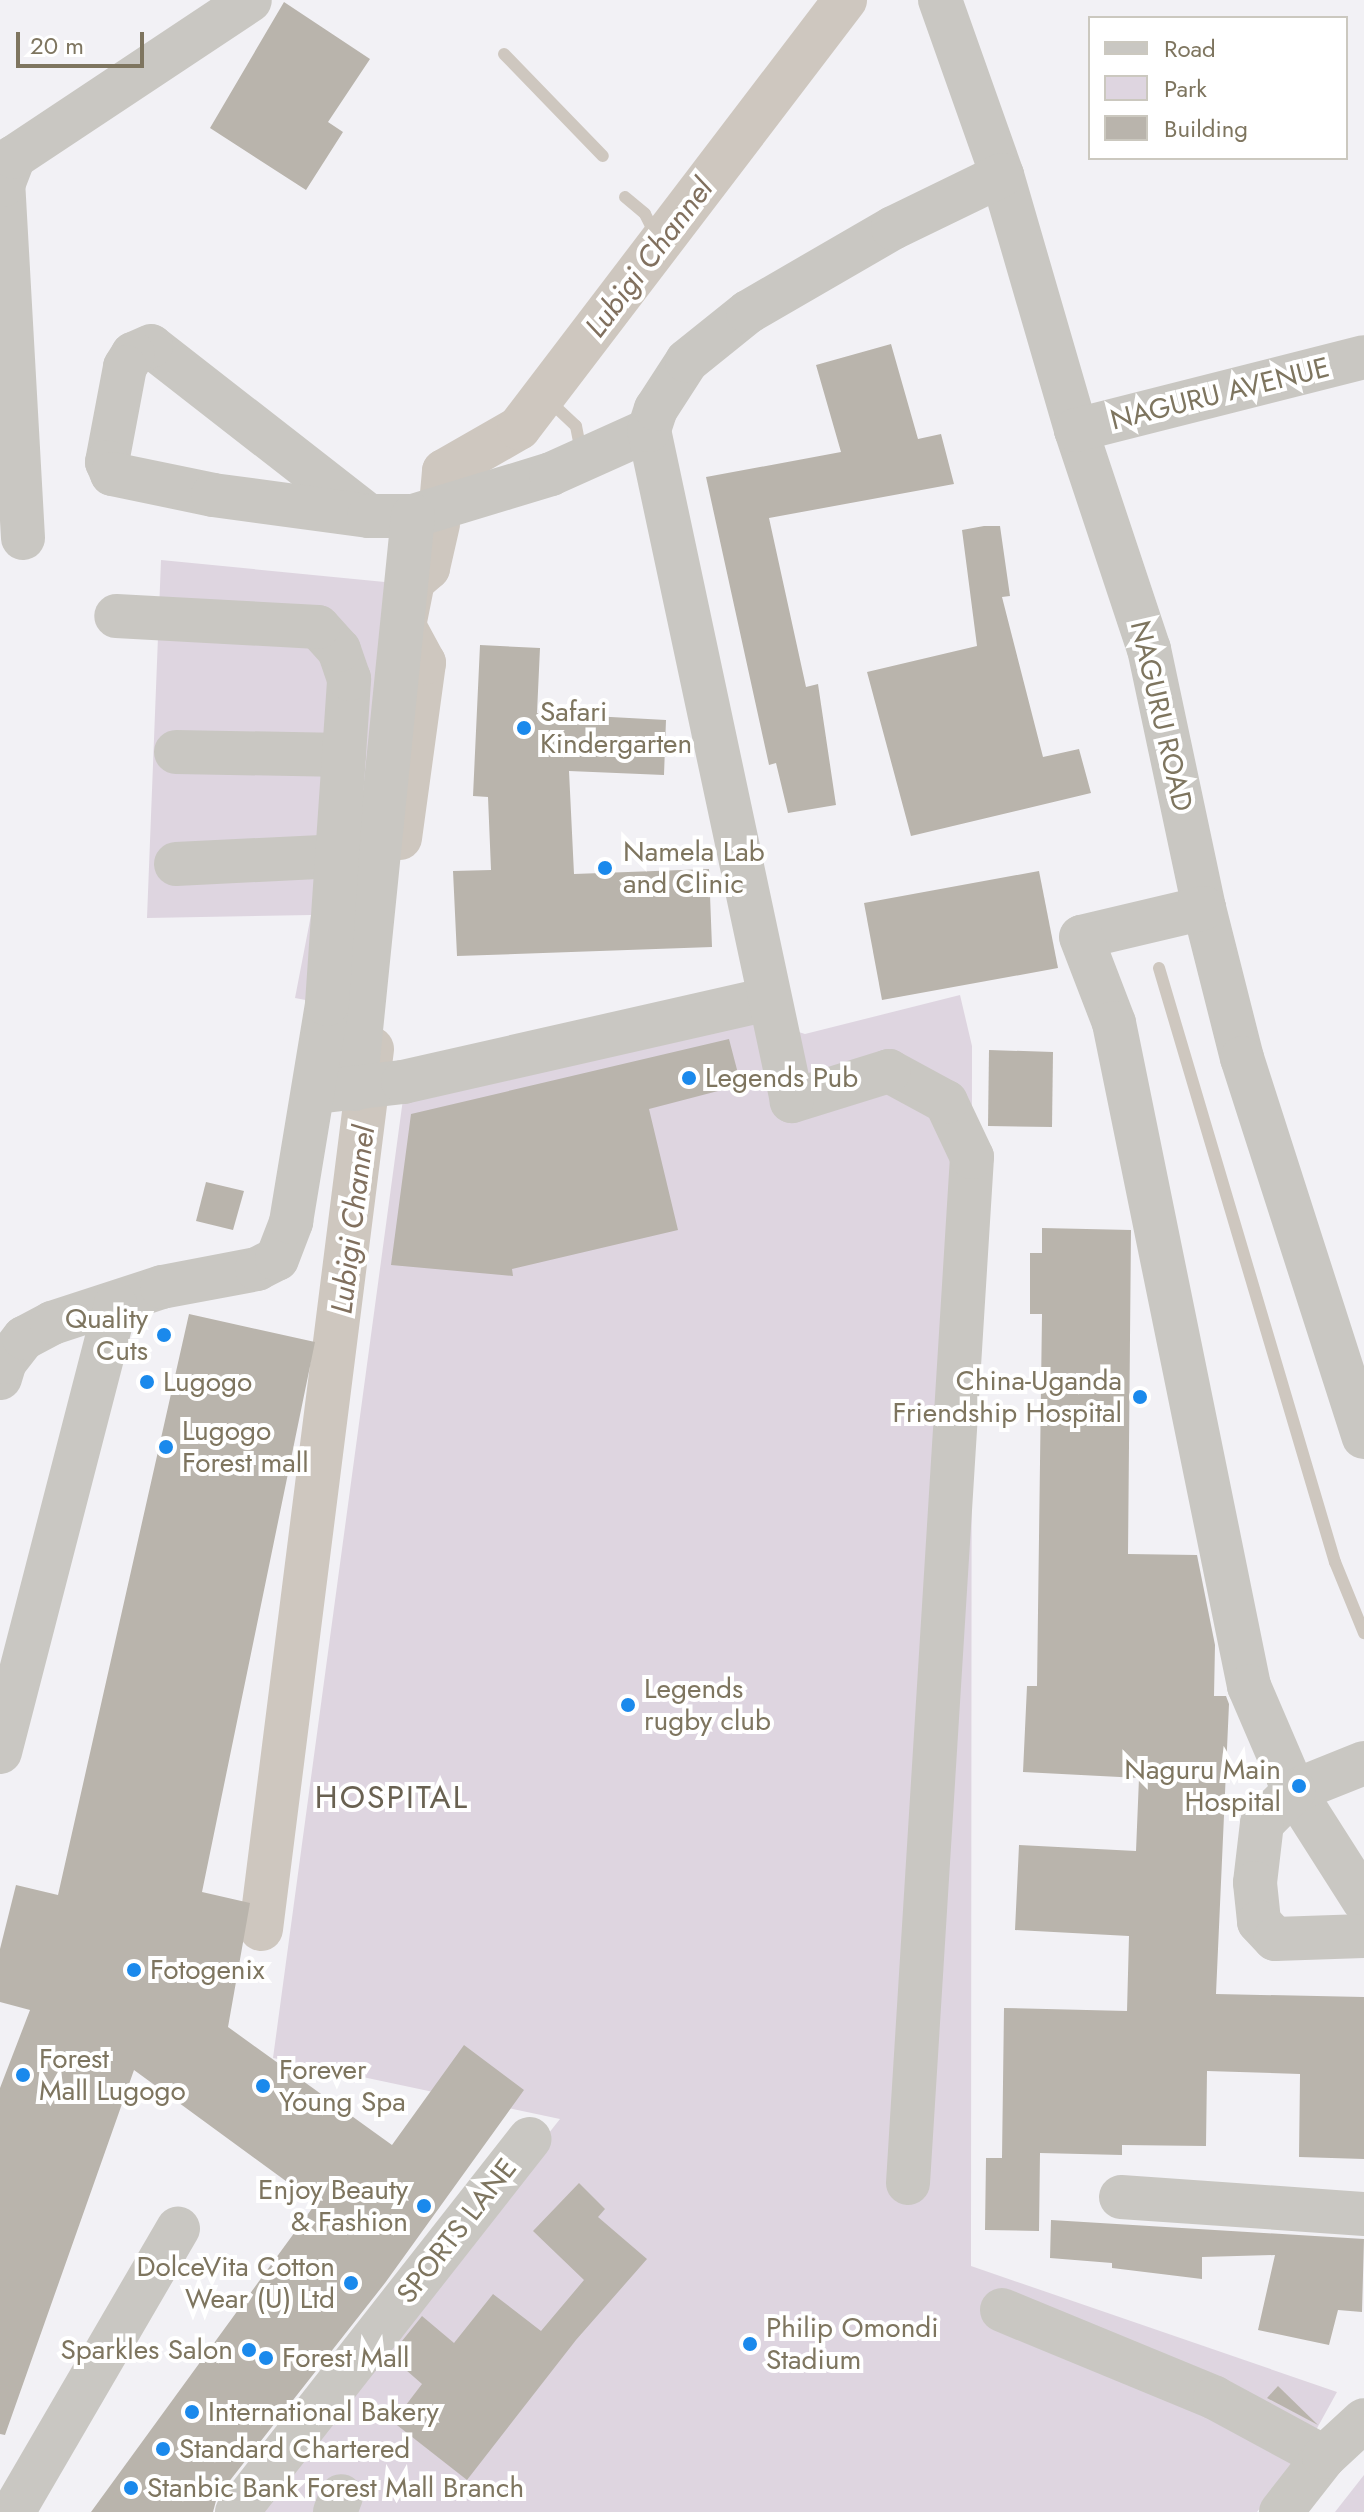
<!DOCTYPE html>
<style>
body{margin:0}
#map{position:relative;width:1364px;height:2512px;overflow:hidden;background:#f2f1f5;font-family:Jost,sans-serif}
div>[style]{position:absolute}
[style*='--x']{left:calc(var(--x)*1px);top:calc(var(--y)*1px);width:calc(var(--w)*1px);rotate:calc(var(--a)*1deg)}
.green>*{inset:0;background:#ded5e0}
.stream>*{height:12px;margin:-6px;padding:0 6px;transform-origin:6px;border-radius:6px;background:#cec7bf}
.canal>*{height:44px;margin:-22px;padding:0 22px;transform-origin:22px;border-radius:22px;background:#cec7bf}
.building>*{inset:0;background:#b9b4ac}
.minor>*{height:44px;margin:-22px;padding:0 22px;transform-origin:22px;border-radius:22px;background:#c9c7c2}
.dots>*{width:22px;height:22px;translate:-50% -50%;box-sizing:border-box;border:4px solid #fff;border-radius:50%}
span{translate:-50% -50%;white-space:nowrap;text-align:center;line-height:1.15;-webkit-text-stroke:8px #fff;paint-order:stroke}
.street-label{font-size:28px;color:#7e755f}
.poi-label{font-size:28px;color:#7e755f}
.left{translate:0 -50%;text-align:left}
.right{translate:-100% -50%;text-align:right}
.water-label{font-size:30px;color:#81705e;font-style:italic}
.quarter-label{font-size:32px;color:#696151;letter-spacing:2px}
.legend{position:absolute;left:1088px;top:16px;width:260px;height:144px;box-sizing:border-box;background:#fff;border:2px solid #cbc8bf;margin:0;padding:10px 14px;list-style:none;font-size:24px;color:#7e755f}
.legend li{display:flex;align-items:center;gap:16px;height:40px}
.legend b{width:40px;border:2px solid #cbc8bf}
.scale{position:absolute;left:16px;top:32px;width:128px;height:36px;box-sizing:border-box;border:4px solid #7e755f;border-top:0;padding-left:10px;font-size:24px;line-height:28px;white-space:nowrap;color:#7e755f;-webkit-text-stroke:6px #fff;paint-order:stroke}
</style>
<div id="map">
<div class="green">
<div style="clip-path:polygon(161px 560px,395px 583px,348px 1008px,295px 998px,311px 915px,147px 918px)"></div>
<div style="clip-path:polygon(960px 995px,972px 1046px,971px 2266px,1337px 2392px,1305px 2450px,1257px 2512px,248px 2512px,560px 2119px,273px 2058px,403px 1099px,749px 1016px,805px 1034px)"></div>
<div style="clip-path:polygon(1364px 2475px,1364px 2512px,1335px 2512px)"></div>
</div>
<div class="stream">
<div style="--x:504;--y:54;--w:142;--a:45.9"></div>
<div style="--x:625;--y:197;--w:26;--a:40"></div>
<div style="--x:645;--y:214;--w:33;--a:63"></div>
<div style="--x:543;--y:395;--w:45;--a:43.2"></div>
<div style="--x:576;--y:426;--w:26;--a:79"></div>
<div style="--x:1159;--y:968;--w:620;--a:73.5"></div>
<div style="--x:1335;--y:1562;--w:77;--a:67.8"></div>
</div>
<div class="canal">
<div style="--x:442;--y:494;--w:23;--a:-85"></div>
<div style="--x:444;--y:471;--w:86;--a:-29.8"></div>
<div style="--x:519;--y:428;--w:538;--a:-52.7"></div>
<div style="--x:400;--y:838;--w:177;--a:-82.2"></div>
<div style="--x:424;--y:663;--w:42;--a:-118.4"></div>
<div style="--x:404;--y:626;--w:46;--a:-78.7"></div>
<div style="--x:413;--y:581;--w:20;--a:-41"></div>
<div style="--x:428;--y:568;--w:45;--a:-77.2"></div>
<div style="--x:261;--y:1929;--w:887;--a:-82.81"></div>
</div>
<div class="building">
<div style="clip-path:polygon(284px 2px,370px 59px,328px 122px,343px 132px,306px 190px,210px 128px)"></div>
<div style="clip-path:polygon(891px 344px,918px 439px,941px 434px,954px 484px,769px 518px,806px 687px,818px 684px,836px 805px,788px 813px,776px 763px,769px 765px,706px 477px,841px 452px,816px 365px)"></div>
<div style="clip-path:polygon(984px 526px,1000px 526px,1010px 596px,1002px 597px,1043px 757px,1079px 749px,1091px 793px,911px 836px,867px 672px,977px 646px,962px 530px)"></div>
<div style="clip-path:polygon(480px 645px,540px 648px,537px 713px,666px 720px,664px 775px,569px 771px,574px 874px,709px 869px,712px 947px,457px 956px,453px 871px,491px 870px,488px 797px,473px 796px)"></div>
<div style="clip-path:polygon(1039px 871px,1058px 968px,882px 1000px,864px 903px)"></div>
<div style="clip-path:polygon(729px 1039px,741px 1085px,649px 1109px,678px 1230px,512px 1269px,513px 1276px,391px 1265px,411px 1114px)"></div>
<div style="clip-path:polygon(989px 1050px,1053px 1052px,1052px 1127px,988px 1126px)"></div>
<div style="clip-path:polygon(206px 1182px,244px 1191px,233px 1230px,196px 1221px)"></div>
<div style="clip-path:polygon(1042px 1228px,1131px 1230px,1128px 1554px,1197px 1555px,1215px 1645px,1214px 1696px,1226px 1696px,1229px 1704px,1216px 1994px,1364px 1997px,1364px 2159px,1299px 2157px,1300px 2074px,1207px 2071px,1206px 2146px,1122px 2145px,1122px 2155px,1040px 2153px,1039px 2231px,985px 2230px,986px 2158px,1002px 2158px,1004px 2008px,1127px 2011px,1129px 1936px,1015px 1930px,1019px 1845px,1136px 1851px,1139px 1778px,1023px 1772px,1027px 1686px,1037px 1686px,1042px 1314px,1030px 1314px,1030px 1253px,1042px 1253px)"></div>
<div style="clip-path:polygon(189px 1314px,315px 1342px,202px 1892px,250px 1903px,228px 2027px,392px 2145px,464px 2045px,524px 2090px,385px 2283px,217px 2497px,213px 2512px,91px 2512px,316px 2203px,134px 2070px,5px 2435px,0 2434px,0 2088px,30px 2010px,0 2002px,0 1949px,16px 1885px,58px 1895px)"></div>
<div style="clip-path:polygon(579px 2183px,605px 2209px,598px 2217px,647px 2259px,576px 2340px,467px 2480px,393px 2422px,422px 2384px,390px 2356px,422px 2316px,454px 2343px,493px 2294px,541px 2331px,584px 2280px,533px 2231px)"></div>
<div style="clip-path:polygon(1051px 2220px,1364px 2239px,1362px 2312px,1338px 2310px,1329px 2345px,1258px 2330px,1275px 2255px,1202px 2257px,1202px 2279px,1112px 2268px,1112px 2263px,1050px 2258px)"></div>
<div style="clip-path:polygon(1278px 2386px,1318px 2425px,1267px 2398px)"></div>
</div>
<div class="minor">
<div style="--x:940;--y:0;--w:186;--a:70.5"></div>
<div style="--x:1002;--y:175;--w:266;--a:73.8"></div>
<div style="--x:1076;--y:430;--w:231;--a:71.6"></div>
<div style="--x:1149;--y:649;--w:265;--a:78"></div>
<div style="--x:1204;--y:908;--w:155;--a:75.8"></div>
<div style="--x:1242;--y:1058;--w:398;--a:72.2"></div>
<div style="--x:1076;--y:430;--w:297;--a:-14.2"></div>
<div style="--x:369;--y:516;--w:276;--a:-142.1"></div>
<div style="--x:151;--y:346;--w:20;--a:156"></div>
<div style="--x:133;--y:354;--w:15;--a:122"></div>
<div style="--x:125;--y:367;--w:97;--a:100.7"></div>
<div style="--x:107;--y:462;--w:13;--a:67"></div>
<div style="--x:112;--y:474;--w:103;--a:11.7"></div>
<div style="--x:213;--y:495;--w:157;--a:7.7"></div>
<div style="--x:369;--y:516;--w:44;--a:0"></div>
<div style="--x:413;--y:516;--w:144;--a:-16.9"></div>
<div style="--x:551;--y:474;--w:107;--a:-24.2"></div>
<div style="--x:23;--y:538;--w:354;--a:-93.2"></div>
<div style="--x:3;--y:185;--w:30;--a:-69"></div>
<div style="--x:14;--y:157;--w:283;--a:-33.6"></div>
<div style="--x:176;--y:752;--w:168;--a:1"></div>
<div style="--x:176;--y:864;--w:161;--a:-2.8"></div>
<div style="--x:1204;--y:908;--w:126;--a:166.7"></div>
<div style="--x:1081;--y:937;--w:92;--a:69"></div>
<div style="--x:1114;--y:1023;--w:677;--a:78.49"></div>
<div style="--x:1249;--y:1686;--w:114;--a:66.8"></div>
<div style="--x:1294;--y:1791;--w:130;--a:57.5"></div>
<div style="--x:355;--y:1089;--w:576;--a:-84.22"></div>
<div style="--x:325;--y:1091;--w:79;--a:-6.6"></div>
<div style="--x:403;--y:1082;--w:375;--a:-12.8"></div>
<div style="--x:0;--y:1378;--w:17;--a:-73"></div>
<div style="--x:5;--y:1362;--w:31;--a:-52"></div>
<div style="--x:24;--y:1338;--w:32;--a:-28"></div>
<div style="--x:52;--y:1323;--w:116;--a:-18.1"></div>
<div style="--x:162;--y:1287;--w:97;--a:-10.7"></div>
<div style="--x:257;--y:1269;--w:22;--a:-27"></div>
<div style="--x:277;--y:1259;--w:40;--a:-69"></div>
<div style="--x:291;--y:1222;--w:221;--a:-80.6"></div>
<div style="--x:327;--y:1004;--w:326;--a:-86.1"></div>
<div style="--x:349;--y:679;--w:31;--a:-109"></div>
<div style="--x:339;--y:650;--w:31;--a:-132"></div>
<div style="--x:318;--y:627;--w:202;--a:-176.9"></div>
<div style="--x:0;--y:1752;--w:462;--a:-75.5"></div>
<div style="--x:1364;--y:1763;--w:75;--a:158.2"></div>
<div style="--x:1294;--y:1791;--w:45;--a:135"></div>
<div style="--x:1262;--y:1823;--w:60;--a:96.7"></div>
<div style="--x:1255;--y:1883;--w:39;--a:84"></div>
<div style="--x:1259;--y:1922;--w:23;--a:47"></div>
<div style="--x:1275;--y:1939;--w:89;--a:-1.9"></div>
<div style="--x:908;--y:2183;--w:1028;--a:-86.43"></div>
<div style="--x:972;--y:1157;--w:61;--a:-115.3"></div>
<div style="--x:946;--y:1102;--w:65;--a:-151.5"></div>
<div style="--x:889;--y:1071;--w:102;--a:162.8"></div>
<div style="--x:792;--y:1101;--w:686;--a:-102.03"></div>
<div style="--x:649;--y:430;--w:22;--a:-72"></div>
<div style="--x:656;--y:409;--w:57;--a:-57.1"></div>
<div style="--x:687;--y:361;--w:78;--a:-38.8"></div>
<div style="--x:748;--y:312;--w:168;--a:-30.1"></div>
<div style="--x:893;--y:228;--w:121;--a:-25.9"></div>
<div style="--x:1121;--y:2197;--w:244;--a:4"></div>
<div style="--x:1002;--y:2310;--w:230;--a:22.4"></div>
<div style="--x:1215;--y:2398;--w:124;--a:28.4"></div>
<div style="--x:13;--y:2512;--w:328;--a:-59.8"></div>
<div style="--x:237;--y:2512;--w:474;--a:-51.9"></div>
<div style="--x:335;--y:2512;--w:17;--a:-69"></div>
<div style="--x:1281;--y:2512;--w:70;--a:-52"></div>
<div style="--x:1324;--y:2457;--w:54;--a:-42.8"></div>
</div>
<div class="dots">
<div style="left:524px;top:728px;background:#1a89ec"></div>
<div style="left:605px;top:868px;background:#1a89ec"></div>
<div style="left:689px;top:1078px;background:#1a89ec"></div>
<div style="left:164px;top:1335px;background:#1a89ec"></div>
<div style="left:147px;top:1382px;background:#1a89ec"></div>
<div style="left:1140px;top:1397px;background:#1a89ec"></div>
<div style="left:166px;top:1447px;background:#1a89ec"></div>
<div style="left:628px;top:1705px;background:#1a89ec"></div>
<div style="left:1299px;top:1786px;background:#1a89ec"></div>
<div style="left:134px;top:1970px;background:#1a89ec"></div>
<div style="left:23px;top:2075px;background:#1a89ec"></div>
<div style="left:263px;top:2086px;background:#1a89ec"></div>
<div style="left:424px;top:2206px;background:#1a89ec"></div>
<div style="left:351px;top:2283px;background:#1a89ec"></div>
<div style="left:750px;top:2344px;background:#1a89ec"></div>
<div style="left:249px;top:2350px;background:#1a89ec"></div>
<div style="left:266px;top:2358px;background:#1a89ec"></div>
<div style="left:192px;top:2412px;background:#1a89ec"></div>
<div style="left:163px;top:2449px;background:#1a89ec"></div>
<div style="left:131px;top:2488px;background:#1a89ec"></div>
</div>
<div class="street-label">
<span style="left:1220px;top:394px;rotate:-14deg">NAGURU AVENUE</span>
<span style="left:1161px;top:716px;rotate:77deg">NAGURU ROAD</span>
<span style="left:457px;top:2231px;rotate:-52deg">SPORTS LANE</span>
</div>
<div class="poi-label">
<span class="left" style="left:540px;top:728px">Safari<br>Kindergarten</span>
<span class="left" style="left:623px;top:868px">Namela Lab<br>and Clinic</span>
<span class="left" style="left:705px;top:1078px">Legends Pub</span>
<span class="right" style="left:148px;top:1335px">Quality<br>Cuts</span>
<span class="right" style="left:1122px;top:1397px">China-Uganda<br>Friendship Hospital</span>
<span class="left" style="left:163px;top:1382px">Lugogo</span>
<span class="left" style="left:182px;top:1447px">Lugogo<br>Forest mall</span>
<span class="left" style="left:644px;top:1705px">Legends<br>rugby club</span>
<span class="right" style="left:1281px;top:1786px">Naguru Main<br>Hospital</span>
<span class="left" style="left:150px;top:1970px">Fotogenix</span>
<span class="left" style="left:39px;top:2075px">Forest<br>Mall Lugogo</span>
<span class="left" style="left:279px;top:2086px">Forever<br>Young Spa</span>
<span class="right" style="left:408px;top:2206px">Enjoy Beauty<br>&amp; Fashion</span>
<span class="right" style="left:335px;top:2283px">DolceVita Cotton<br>Wear (U) Ltd</span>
<span class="left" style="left:766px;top:2344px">Philip Omondi<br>Stadium</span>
<span class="right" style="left:233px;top:2350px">Sparkles Salon</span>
<span class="left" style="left:282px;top:2358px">Forest Mall</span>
<span class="left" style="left:208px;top:2412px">International Bakery</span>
<span class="left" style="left:179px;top:2449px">Standard Chartered</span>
<span class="left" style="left:147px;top:2488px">Stanbic Bank Forest Mall Branch</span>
</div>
<div class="water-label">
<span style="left:649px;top:258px;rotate:-53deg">Lubigi Channel</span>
<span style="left:353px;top:1220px;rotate:-83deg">Lubigi Channel</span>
</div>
<div class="quarter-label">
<span style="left:392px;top:1797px">HOSPITAL</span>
</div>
<ul class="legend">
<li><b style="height:10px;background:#c9c7c2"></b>Road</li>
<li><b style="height:22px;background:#ded5e0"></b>Park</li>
<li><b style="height:22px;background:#b9b4ac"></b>Building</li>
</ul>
<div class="scale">20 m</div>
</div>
